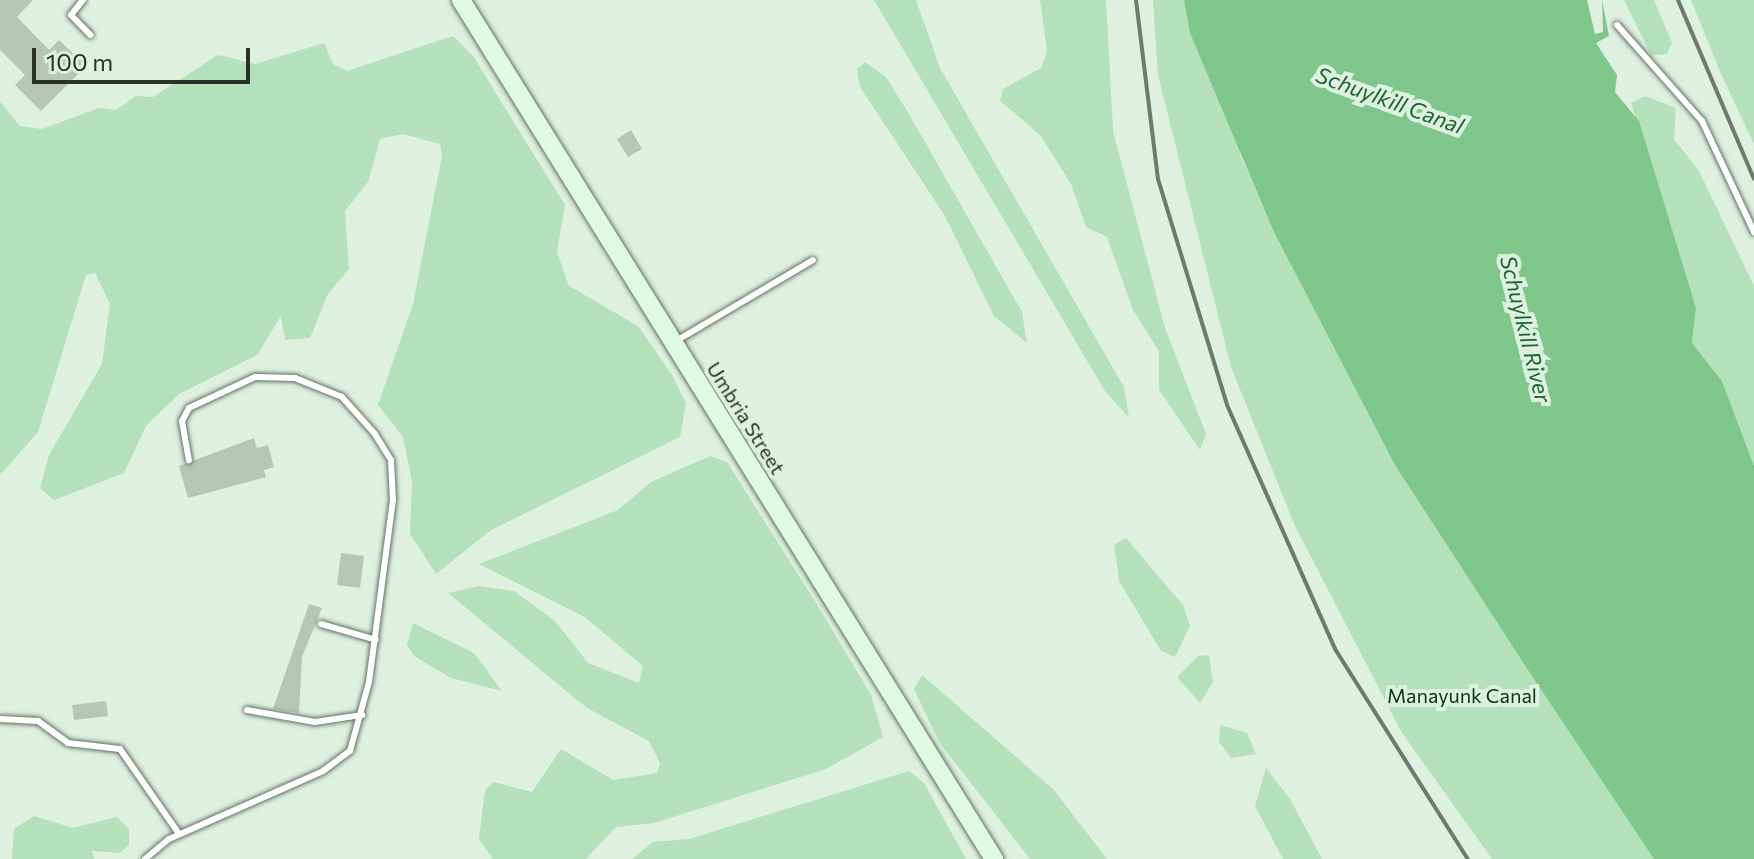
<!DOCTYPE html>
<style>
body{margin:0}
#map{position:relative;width:1754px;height:859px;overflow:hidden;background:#def0e0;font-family:Commissioner,sans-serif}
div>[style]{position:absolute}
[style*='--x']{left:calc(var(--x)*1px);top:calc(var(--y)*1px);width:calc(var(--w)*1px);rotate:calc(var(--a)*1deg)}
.green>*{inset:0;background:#b4e1ba}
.water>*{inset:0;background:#7fc68b}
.building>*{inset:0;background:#b5c6b7}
.roads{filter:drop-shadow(0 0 2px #637365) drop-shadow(0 0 2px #637365)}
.service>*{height:6px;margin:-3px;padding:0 3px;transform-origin:3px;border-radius:3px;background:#fff}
.secondary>*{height:18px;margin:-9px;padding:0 9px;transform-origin:9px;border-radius:9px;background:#defae3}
.rail>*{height:4px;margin:-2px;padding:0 2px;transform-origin:2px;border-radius:2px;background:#6e796f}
span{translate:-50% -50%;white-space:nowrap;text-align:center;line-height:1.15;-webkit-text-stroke:8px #def0e0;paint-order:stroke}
.street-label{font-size:20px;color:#2a302a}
.park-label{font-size:20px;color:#013812}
.water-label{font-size:22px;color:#1a652f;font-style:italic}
.scale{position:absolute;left:32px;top:48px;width:218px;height:36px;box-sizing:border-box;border:4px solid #2a302a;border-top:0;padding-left:10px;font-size:24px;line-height:28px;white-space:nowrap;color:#2a302a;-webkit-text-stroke:6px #def0e0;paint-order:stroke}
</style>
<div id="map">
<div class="green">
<div style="clip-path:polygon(874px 0,916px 0,940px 68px,1124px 387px,1129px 418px,1105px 391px)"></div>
<div style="clip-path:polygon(1040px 0,1106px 0,1113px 131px,1165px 328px,1206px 434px,1200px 450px,1159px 390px,1159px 351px,1133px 310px,1107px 237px,1086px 227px,1071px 184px,1040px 135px,1000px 101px,1003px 89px,1041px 68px,1047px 51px)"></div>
<div style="clip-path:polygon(1153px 0,1244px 0,1240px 154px,1273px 230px,1458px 556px,1654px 859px,1492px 859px,1402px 733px,1295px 526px,1231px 367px,1158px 75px)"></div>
<div style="clip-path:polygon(1624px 0,1654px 0,1672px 43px,1667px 54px,1651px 55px)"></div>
<div style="clip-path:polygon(1691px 0,1754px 0,1754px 144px,1721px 74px)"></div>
<div style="clip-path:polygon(453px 36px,473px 56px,565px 205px,557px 252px,569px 286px,638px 326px,672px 375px,686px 403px,680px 437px,491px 530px,436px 574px,410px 534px,412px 481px,403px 437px,378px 405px,413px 304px,442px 156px,440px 144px,403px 134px,380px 139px,368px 182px,345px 211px,349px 269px,328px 294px,310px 338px,285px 340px,281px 316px,257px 355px,179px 394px,146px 426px,124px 473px,54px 500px,40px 488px,49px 455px,102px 364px,110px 304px,95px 273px,86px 275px,38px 432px,0 475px,0 102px,20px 126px,42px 129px,99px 108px,116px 110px,136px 96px,153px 97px,218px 55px,255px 64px,324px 43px,333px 64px,347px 71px)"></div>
<div style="clip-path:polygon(865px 62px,886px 77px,909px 114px,1022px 312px,1027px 343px,994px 316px,945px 216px,860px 87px,857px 69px)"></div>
<div style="clip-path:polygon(1645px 96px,1676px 108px,1674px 139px,1699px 171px,1754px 286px,1754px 466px,1722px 381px,1692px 343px,1696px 308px,1631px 103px)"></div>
<div style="clip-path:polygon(710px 456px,727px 462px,821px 611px,871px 695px,883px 737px,826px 769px,654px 823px,616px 827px,586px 859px,493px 859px,479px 839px,485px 790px,494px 782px,532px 792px,561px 749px,613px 780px,657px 773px,660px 763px,649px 741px,587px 708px,448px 593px,479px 586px,514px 591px,555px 621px,588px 663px,639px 683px,643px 666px,585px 617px,479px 564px,618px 510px,651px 482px)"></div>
<div style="clip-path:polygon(1126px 538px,1183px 605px,1190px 626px,1175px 657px,1161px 651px,1119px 581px,1114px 545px)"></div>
<div style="clip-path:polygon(413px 623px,474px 653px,502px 691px,451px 678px,414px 656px,407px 645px)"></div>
<div style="clip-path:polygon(1209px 655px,1213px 682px,1200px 703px,1177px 677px,1198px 656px)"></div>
<div style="clip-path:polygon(922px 675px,1053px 789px,1107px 859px,1030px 859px,939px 742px,914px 689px)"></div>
<div style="clip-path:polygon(1220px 725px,1247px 733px,1256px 754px,1231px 758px,1219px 742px)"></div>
<div style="clip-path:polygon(1266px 768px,1290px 799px,1322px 859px,1283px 859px,1255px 806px)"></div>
<div style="clip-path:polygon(909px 771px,924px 783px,966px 859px,632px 859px,653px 842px,689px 839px)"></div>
<div style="clip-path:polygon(34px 816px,73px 828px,117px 817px,129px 829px,129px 845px,120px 853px,92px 851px,94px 859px,12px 859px,14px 829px)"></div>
</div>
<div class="water">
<div style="clip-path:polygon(1184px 0,1587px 0,1595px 34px,1603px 32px,1602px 0,1609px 36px,1596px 43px,1617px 75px,1615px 92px,1639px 121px,1696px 308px,1692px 343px,1722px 381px,1754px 466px,1754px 859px,1654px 859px,1532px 676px,1395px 465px,1273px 230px,1190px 33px)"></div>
</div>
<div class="building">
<div style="clip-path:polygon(0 0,33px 0,17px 17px,49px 50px,59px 40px,86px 66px,41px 111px,15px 85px,25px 75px,0 50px)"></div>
<div style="clip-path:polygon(631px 130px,642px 149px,628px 157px,617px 139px)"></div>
<div style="clip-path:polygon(254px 438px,257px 448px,268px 445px,274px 467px,264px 470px,266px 477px,188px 498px,179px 466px)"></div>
<div style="clip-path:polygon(341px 553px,364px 556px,360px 588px,337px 585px)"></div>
<div style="clip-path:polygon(309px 604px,322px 608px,302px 657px,299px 713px,273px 709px)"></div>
<div style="clip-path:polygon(106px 701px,108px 716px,74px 720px,72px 705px)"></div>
</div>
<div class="roads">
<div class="service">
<div style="--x:83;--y:0;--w:19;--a:129"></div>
<div style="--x:71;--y:15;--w:28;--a:46"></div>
<div style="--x:1617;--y:25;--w:128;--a:48.5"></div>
<div style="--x:1702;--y:121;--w:123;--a:64.9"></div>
<div style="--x:676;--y:341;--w:159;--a:-30.6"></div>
<div style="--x:321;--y:624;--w:57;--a:16.2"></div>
<div style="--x:247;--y:710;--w:69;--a:10"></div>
<div style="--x:315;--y:722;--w:48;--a:-8.5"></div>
<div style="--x:0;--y:719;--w:38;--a:3"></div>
<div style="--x:38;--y:721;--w:37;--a:36"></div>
<div style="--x:68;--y:743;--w:52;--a:6.6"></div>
<div style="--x:120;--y:749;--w:103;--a:55.2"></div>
<div style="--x:145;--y:859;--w:31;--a:-40"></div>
<div style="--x:169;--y:839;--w:168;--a:-23.8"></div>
<div style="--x:323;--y:771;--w:34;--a:-37"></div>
<div style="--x:350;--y:751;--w:72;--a:-74.6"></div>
<div style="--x:369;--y:682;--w:184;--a:-82.5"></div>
<div style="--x:393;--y:500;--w:40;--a:-92.9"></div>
<div style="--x:391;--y:460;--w:31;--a:-122"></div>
<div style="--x:375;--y:434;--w:50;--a:-131.7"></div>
<div style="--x:342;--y:397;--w:51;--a:-158"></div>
<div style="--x:295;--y:378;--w:40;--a:-178.6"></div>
<div style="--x:255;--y:377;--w:73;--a:154.8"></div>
<div style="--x:189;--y:408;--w:15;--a:118"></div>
<div style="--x:182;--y:421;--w:40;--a:80"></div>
</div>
<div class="secondary">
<div style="--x:461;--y:0;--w:1011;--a:58.18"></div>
</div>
</div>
<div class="rail">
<div style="--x:1136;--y:0;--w:180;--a:83"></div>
<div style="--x:1158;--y:179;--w:236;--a:73"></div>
<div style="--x:1227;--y:405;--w:267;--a:66.1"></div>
<div style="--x:1335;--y:649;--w:249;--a:57.7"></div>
<div style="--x:1678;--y:0;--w:194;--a:67"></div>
</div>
<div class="street-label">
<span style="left:746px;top:418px;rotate:58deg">Umbria Street</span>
</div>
<div class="park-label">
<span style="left:1462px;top:695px">Manayunk Canal</span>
</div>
<div class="water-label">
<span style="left:1390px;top:100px;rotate:20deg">Schuylkill Canal</span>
<span style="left:1526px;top:329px;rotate:76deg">Schuylkill River</span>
</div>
<div class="scale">100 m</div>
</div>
